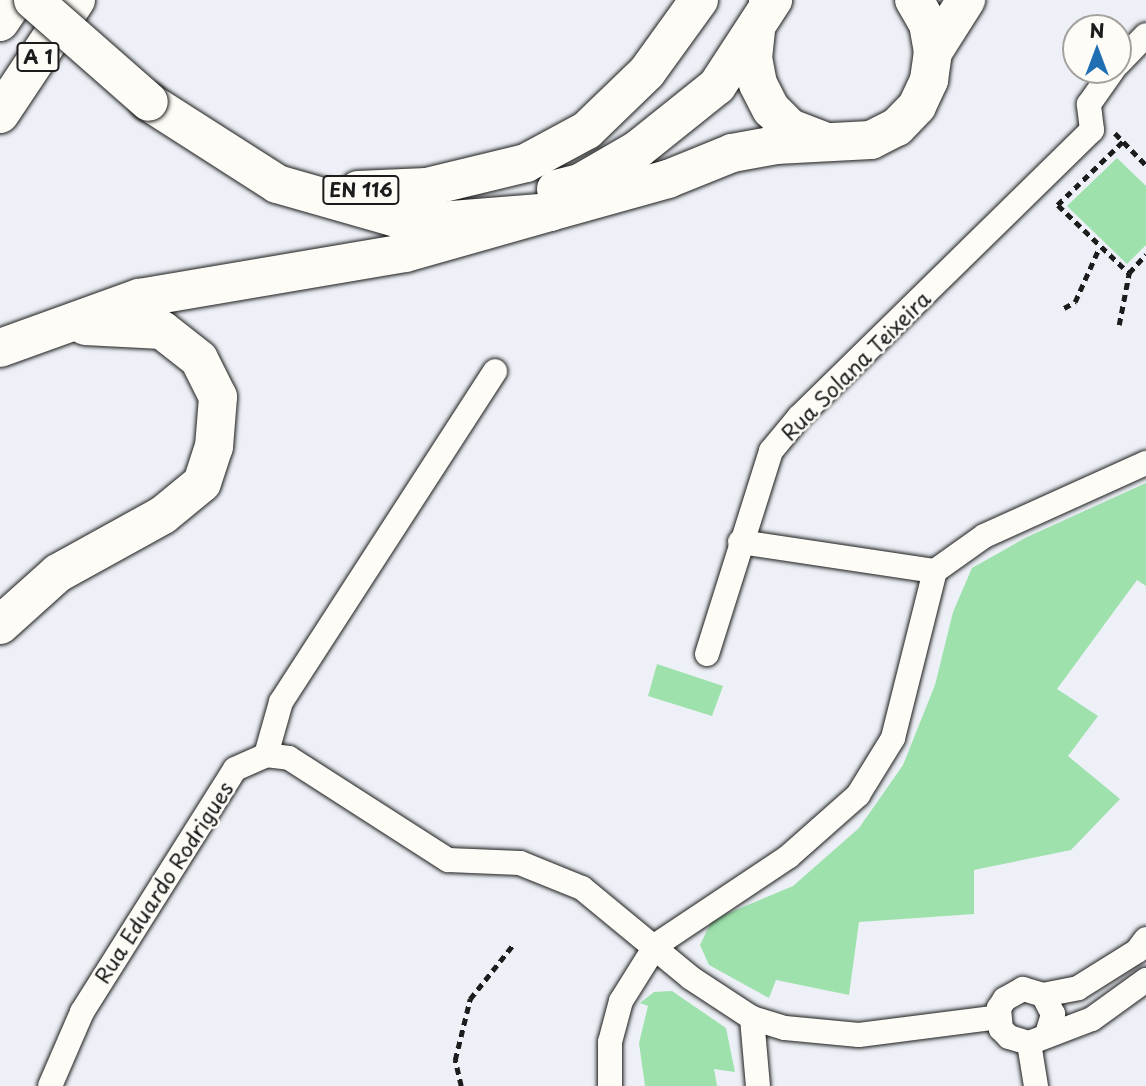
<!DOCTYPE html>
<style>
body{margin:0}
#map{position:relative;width:1146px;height:1086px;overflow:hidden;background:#edf1f7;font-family:"Playpen Sans",sans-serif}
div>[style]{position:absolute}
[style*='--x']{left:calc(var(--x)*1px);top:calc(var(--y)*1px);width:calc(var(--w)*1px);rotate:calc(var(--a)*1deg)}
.green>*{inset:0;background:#9ee1ac}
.path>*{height:4.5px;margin-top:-2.25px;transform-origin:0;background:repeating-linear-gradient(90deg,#1c1c1c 0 7px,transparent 0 12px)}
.roads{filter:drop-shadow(0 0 2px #1c1c1c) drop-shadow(0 0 2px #1c1c1c)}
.minor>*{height:24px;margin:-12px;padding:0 12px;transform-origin:12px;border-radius:12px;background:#fdfcf7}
.primary>*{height:38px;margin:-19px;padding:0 19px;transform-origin:19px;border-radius:19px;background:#fdfcf7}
.motorway>*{height:38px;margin:-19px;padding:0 19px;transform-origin:19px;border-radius:19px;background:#fdfcf7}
.bridges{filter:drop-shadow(0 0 2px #1c1c1c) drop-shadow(0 0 2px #1c1c1c)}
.primary-bridge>*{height:38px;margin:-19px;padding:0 19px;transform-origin:19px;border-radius:19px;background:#fdfcf7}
span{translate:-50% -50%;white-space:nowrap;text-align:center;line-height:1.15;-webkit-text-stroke:5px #fdfcf7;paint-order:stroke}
.shield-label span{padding:2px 5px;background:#fdfcf7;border:2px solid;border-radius:5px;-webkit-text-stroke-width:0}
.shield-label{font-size:19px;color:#1c1c1c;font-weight:700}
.street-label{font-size:21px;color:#1c1c1c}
.north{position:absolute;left:1062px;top:14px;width:70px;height:70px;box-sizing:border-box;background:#fdfcf7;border:2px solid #a3a29f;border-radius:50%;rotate:0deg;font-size:19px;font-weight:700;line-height:28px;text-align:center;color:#1c1c1c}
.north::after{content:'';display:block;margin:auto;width:24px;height:32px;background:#1f6fb2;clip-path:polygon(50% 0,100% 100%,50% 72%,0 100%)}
</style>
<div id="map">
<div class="green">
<div style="clip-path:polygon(1117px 158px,1146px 186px,1146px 245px,1127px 264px,1067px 206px)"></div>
<div style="clip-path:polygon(1146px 483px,1146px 586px,1137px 580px,1057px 689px,1098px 716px,1068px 756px,1120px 799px,1071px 850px,974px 870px,974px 914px,859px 922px,849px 995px,776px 980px,769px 998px,709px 965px,700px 945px,712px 920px,793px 886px,859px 828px,903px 765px,935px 685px,953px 612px,972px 568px,1025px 538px)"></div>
<div style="clip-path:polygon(657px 664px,723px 686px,712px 716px,648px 696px)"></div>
<div style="clip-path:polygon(672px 991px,726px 1028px,735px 1072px,714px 1069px,717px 1086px,645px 1086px,639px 1043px,648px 1006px,640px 1003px,654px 992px)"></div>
</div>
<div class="path">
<div style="--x:1115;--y:133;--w:45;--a:45.9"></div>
<div style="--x:1123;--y:142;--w:91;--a:135.9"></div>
<div style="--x:1058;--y:205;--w:98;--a:43.8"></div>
<div style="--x:1064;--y:308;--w:13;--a:-29"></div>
<div style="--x:1075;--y:302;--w:59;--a:-66"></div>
<div style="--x:1119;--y:325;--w:53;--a:-79.1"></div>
<div style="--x:1129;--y:273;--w:25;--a:-48"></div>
<div style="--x:461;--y:1086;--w:27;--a:-103"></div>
<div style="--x:455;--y:1060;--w:63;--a:-76.2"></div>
<div style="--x:470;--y:999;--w:68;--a:-51.6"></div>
</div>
<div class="roads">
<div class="minor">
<div style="--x:1118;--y:64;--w:40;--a:-46"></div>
<div style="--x:740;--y:542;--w:197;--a:8.5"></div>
<div style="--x:707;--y:654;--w:213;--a:-72.5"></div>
<div style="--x:771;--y:451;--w:44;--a:-50.5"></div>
<div style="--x:799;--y:417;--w:410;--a:-44.4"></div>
<div style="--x:1092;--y:130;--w:26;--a:-97"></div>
<div style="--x:1089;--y:104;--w:42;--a:-54.8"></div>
<div style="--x:266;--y:755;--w:55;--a:-74.2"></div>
<div style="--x:281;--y:702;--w:394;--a:-57.1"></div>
<div style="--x:1043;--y:995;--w:36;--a:-11"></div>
<div style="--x:1078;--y:988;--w:70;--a:-32.1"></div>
<div style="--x:1137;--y:951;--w:15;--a:-53"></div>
<div style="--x:752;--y:1018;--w:68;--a:85"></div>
<div style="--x:1047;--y:1034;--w:21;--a:-73"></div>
<div style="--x:1053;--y:1014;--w:21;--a:-118"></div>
<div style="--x:1043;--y:995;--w:21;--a:-163"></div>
<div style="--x:1023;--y:989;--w:21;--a:151"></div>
<div style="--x:1005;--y:999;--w:11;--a:124"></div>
<div style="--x:999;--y:1008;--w:21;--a:85"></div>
<div style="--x:1001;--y:1029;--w:11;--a:45"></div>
<div style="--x:1009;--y:1037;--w:21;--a:17"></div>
<div style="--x:1029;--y:1043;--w:67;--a:-20.9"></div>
<div style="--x:1092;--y:1019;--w:67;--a:-35.8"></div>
<div style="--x:1029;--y:1043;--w:44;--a:80.8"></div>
<div style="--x:50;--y:1086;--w:81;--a:-66.6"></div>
<div style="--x:82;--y:1012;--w:287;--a:-57.8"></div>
<div style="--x:235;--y:769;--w:34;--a:-24"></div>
<div style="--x:266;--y:755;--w:23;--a:7"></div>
<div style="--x:289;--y:758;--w:189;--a:32.7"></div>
<div style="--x:448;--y:860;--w:72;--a:2.4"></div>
<div style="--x:520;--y:863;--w:67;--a:22"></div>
<div style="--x:582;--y:888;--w:141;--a:39.5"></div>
<div style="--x:691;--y:978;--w:73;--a:33.3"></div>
<div style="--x:752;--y:1018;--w:34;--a:17"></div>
<div style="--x:785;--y:1028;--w:74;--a:5.4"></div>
<div style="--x:859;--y:1035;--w:141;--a:-7.3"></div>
<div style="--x:610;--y:1086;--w:44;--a:-90"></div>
<div style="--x:610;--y:1042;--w:42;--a:-75"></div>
<div style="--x:621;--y:1001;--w:66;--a:-58"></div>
<div style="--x:656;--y:945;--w:159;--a:-33.7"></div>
<div style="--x:788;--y:857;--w:94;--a:-41.5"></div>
<div style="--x:858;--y:795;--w:67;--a:-58.4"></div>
<div style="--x:893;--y:738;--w:172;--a:-75.9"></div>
<div style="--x:935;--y:571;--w:60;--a:-35.5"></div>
<div style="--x:984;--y:536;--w:178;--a:-24.3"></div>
</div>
<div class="primary">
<div style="--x:756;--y:30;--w:28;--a:96"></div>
<div style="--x:753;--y:58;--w:26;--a:79"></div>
<div style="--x:758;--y:84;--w:28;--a:63"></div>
<div style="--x:771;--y:109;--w:27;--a:45"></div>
<div style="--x:790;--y:128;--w:39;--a:21"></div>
<div style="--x:933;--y:52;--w:62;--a:-57.6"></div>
<div style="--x:149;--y:102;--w:152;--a:32.6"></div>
<div style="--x:277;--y:184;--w:142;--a:15.9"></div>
<div style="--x:414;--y:223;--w:136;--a:-4.6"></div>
<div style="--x:550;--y:212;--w:123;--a:-15.6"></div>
<div style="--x:668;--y:179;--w:69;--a:-22.1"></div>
<div style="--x:732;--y:153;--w:45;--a:-10.3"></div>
<div style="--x:776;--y:145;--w:95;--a:-3"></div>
<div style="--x:871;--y:140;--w:29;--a:-27"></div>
<div style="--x:897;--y:127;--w:29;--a:-46"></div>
<div style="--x:917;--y:106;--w:29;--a:-65"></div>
<div style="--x:929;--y:80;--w:28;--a:-82"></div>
<div style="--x:933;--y:52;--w:28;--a:-100"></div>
<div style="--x:928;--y:24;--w:28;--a:-120"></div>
<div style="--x:556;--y:189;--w:25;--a:-14"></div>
<div style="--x:580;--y:183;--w:66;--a:-30.1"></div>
<div style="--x:637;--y:150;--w:102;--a:-38.7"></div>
<div style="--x:717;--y:86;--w:103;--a:-56.9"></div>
</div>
<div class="motorway">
<div style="--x:768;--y:0;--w:5;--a:90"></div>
<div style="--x:0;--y:22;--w:27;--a:-56"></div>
<div style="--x:0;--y:114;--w:137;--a:-56.3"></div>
<div style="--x:358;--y:190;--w:69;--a:-2.5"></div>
<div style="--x:427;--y:187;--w:102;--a:-13.6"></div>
<div style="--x:526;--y:163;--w:69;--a:-28.4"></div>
<div style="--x:587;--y:130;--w:83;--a:-44"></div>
<div style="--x:647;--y:72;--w:89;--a:-54.2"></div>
<div style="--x:0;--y:348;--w:148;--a:-19.8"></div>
<div style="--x:139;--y:298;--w:270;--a:-9.6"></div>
<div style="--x:405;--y:253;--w:151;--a:-15.8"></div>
<div style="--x:0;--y:625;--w:78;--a:-41.9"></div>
<div style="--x:58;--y:573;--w:120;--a:-28.9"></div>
<div style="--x:163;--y:515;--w:50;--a:-39.4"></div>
<div style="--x:202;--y:483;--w:38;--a:-72"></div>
<div style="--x:214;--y:447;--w:50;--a:-85.4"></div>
<div style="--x:218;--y:397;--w:42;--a:-116.6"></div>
<div style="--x:199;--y:359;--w:47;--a:-141.9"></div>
<div style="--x:162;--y:330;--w:77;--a:-177"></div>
</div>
</div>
<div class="bridges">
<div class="primary-bridge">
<div style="--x:33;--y:0;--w:154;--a:41.3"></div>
</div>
</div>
<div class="shield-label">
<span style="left:38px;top:57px">A 1</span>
<span style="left:361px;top:190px">EN 116</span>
</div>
<div class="street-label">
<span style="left:855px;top:365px;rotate:-45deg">Rua Solana Teixeira</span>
<span style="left:163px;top:882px;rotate:-57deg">Rua Eduardo Rodrigues</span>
</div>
<div class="north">N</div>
</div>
